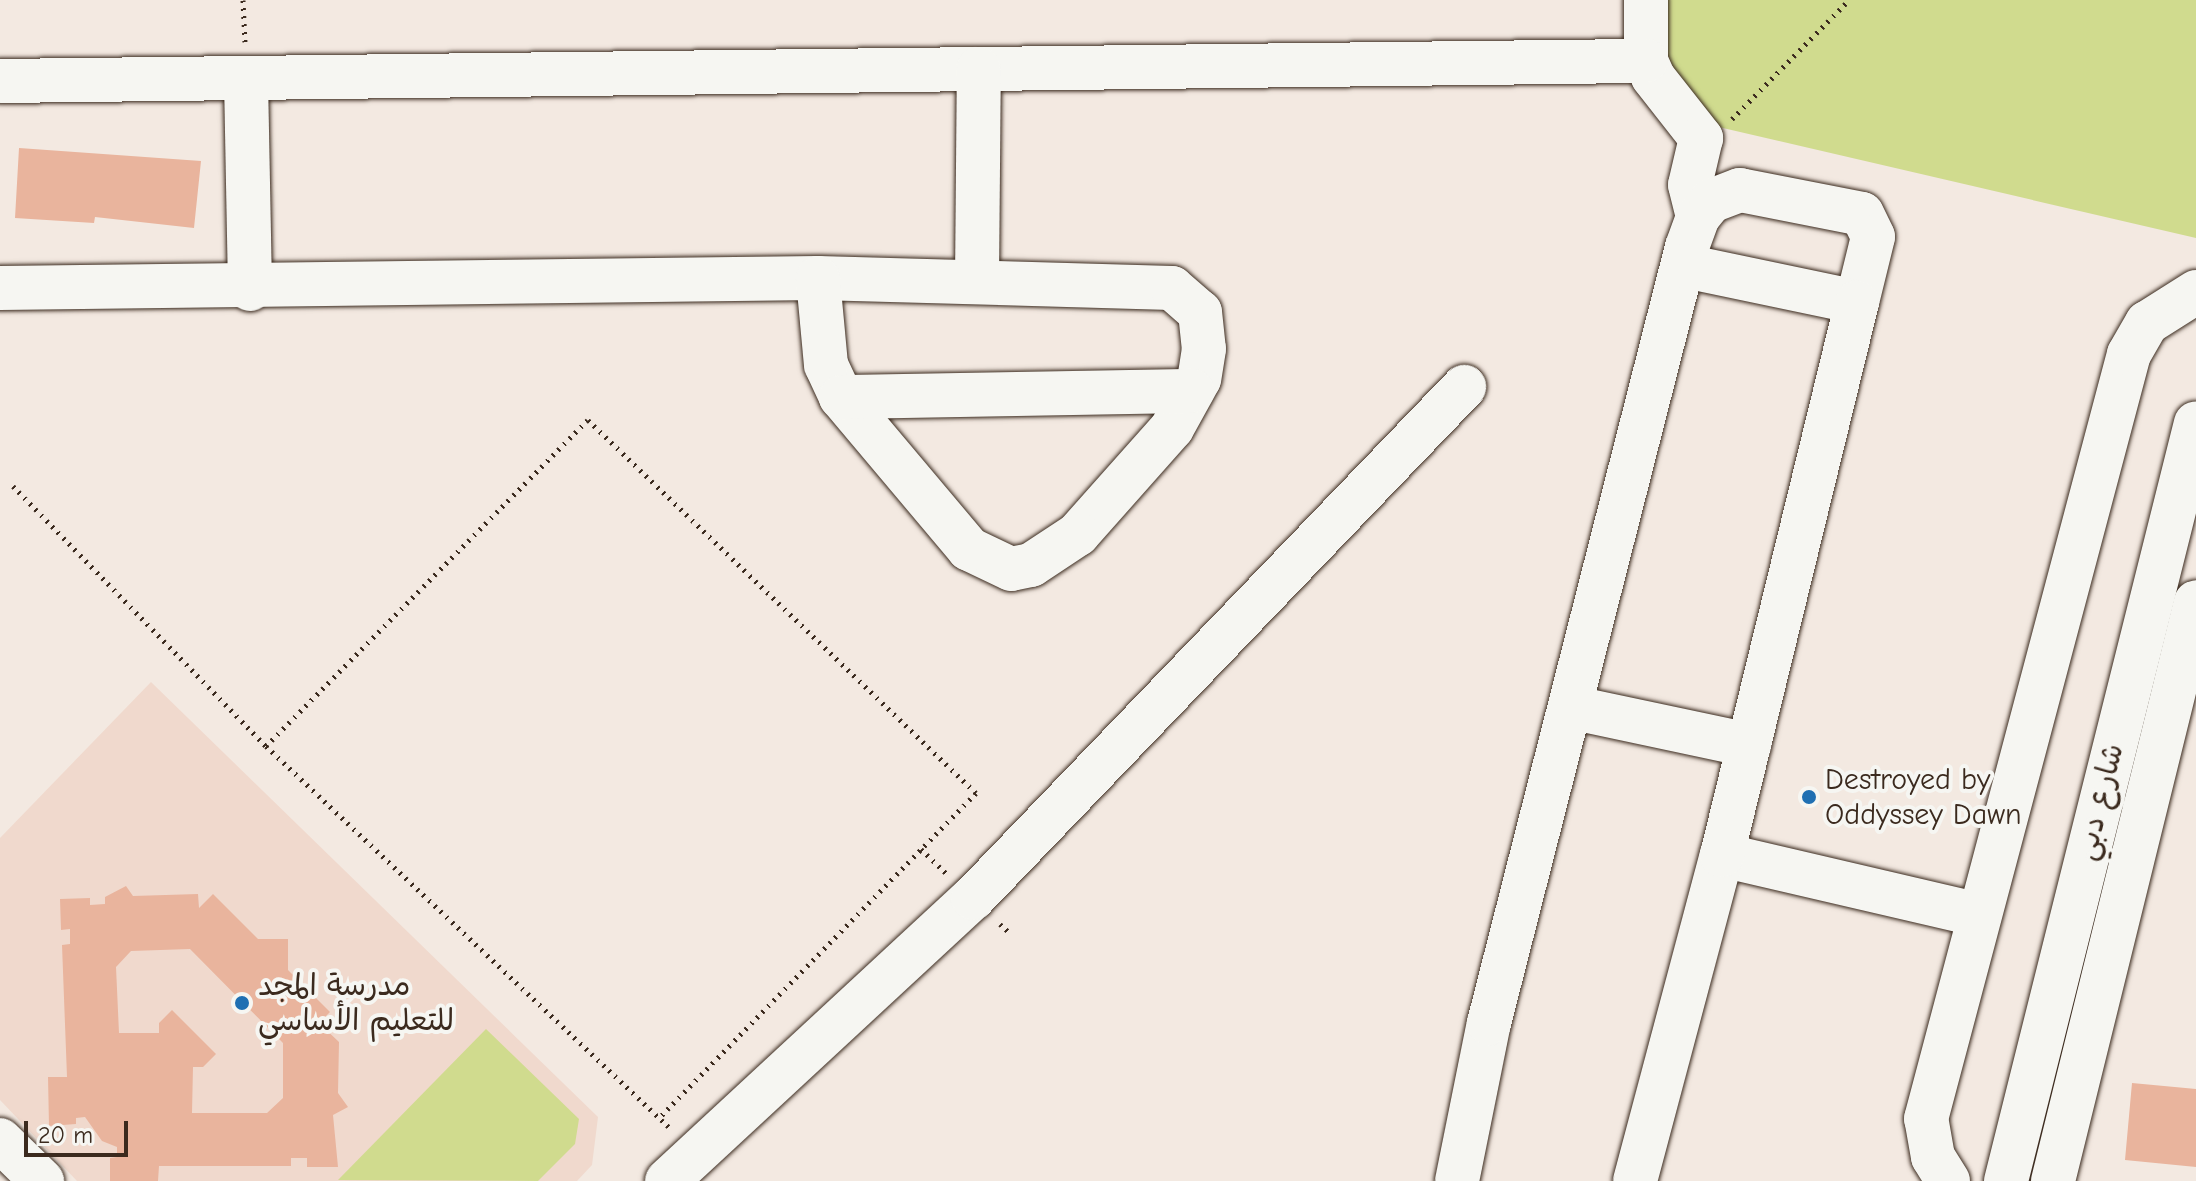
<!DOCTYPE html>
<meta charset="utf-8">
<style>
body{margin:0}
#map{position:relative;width:2196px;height:1181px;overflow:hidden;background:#f3e9e1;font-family:"Comic Neue","Playpen Sans Arabic",sans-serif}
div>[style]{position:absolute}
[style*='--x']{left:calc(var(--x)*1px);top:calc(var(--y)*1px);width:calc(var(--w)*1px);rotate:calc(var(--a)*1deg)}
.built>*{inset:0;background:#f0d9cd}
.green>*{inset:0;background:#d0db8e}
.building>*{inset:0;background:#e9b49d}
.path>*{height:5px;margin-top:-2.5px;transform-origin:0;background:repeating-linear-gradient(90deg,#3b2a1e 0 2px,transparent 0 8px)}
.roads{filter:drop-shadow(0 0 2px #3b2a1e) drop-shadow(0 0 2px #3b2a1e)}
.minor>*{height:44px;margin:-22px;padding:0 22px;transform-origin:22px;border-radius:22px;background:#f6f6f2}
.dots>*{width:22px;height:22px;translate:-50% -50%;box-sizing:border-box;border:4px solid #f6f6f2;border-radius:50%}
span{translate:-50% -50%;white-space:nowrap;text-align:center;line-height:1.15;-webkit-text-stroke:8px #f6f6f2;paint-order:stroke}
.poi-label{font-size:30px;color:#3b2a1e}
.left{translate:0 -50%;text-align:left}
.street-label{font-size:30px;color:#3b2a1e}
.scale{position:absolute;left:24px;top:1121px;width:104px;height:36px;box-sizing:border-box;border:4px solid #3b2a1e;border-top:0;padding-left:10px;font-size:24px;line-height:28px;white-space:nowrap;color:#3b2a1e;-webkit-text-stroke:6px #f6f6f2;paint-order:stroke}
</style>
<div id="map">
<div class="built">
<div style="clip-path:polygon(151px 682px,598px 1117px,592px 1165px,577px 1181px,77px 1181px,0 1100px,0 838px)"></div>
</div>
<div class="green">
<div style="clip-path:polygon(1657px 0,2196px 0,2196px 238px,1697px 122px,1658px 76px)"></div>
<div style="clip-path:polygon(486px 1029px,579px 1119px,575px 1144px,538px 1181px,338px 1180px)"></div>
</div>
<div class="building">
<div style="clip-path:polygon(19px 148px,201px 161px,194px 228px,95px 217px,94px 223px,15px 218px)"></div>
<div style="clip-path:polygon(evenodd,126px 886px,133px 896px,198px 894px,199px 908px,213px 894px,258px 939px,288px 939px,288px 970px,330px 1012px,319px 1023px,339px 1042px,338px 1093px,348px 1107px,333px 1115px,338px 1167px,307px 1167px,307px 1158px,291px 1158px,291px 1166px,159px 1166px,158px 1181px,110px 1181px,110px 1158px,117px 1157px,117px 1147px,102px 1141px,85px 1117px,76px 1118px,76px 1124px,49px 1126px,48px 1077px,67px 1077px,62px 945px,70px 944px,70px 929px,61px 930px,60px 899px,90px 898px,90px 905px,105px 904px,105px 897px,126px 886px,190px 949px,283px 1043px,283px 1098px,267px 1113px,192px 1113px,193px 1067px,203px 1067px,216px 1054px,172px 1010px,159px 1023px,159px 1033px,119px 1033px,116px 967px,131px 951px,190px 949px)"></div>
<div style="clip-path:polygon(2132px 1083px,2196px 1089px,2196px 1167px,2125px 1160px)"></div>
</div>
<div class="path">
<div style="--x:243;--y:0;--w:42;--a:87.3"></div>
<div style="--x:1732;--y:119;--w:167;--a:-45.5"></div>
<div style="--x:13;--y:486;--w:363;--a:45.8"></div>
<div style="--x:266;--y:746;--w:556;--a:43.4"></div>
<div style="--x:266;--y:746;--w:458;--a:-45.4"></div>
<div style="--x:588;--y:420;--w:538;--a:43.87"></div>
<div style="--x:976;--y:793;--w:454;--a:134.3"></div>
<div style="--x:921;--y:849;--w:35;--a:44"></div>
<div style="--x:1000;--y:924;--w:15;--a:42"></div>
</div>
<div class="roads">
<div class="minor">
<div style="--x:1646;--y:0;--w:61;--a:90"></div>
<div style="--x:1646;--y:61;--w:17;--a:66"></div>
<div style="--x:1653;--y:77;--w:78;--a:51.8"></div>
<div style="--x:1701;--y:138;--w:48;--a:103.2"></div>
<div style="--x:1690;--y:185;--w:33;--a:76"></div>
<div style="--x:246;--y:79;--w:210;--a:88.9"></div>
<div style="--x:0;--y:81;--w:1646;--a:-0.7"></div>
<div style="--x:977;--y:281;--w:212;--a:-89.5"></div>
<div style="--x:0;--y:288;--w:818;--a:-0.7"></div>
<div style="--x:818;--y:278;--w:354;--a:1.6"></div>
<div style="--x:1172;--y:288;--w:37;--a:41"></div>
<div style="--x:1200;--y:312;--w:37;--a:84"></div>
<div style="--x:1204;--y:349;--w:30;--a:99"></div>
<div style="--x:1199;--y:379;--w:56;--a:118.9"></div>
<div style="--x:1172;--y:428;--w:142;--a:131.6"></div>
<div style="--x:1078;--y:534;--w:56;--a:146.6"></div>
<div style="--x:1031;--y:565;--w:20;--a:169"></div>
<div style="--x:1011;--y:569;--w:47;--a:-154.5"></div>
<div style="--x:969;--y:549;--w:199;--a:-130.1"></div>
<div style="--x:841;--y:397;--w:35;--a:-115"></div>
<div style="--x:826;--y:365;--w:87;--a:-95.3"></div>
<div style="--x:841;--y:397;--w:351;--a:-1"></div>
<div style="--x:1570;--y:707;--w:183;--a:12"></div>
<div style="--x:1722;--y:855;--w:264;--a:13.1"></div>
<div style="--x:0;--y:1140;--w:59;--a:44.3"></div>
<div style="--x:667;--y:1181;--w:417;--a:-42.8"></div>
<div style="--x:973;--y:898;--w:709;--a:-46.14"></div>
<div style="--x:1457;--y:1181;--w:161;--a:-78.6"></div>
<div style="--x:1489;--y:1023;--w:801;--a:-75.69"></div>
<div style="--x:1687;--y:247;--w:32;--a:-70"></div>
<div style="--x:1698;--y:217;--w:21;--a:-51"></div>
<div style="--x:1711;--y:201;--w:31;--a:-21"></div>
<div style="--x:1740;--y:190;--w:124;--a:11.1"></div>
<div style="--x:1862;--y:214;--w:25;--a:64"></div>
<div style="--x:1873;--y:237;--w:67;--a:103.8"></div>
<div style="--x:1857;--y:302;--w:177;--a:-168.2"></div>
<div style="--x:1635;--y:1181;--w:337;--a:-75.1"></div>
<div style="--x:1722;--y:855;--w:569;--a:-76.28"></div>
<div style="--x:1948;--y:1181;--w:28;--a:-122"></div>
<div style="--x:1933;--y:1157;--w:39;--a:-100"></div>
<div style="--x:1926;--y:1119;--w:791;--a:-75.14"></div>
<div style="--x:2129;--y:354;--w:36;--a:-60"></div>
<div style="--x:2147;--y:323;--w:58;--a:-32.3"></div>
<div style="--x:2006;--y:1181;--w:781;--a:-75.93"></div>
<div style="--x:2053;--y:1181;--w:596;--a:-76.13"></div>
</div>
</div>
<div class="dots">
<div style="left:1809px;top:797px;background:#1f6fb2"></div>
<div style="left:242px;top:1003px;background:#1f6fb2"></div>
</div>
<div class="poi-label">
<span class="left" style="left:1825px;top:797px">Destroyed by<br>Oddyssey Dawn</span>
<span class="left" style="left:258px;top:1003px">مدرسة المجد<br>للتعليم الأساسي</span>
</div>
<div class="street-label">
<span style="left:2100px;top:802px;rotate:-76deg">شارع دبي</span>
</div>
<div class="scale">20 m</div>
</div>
